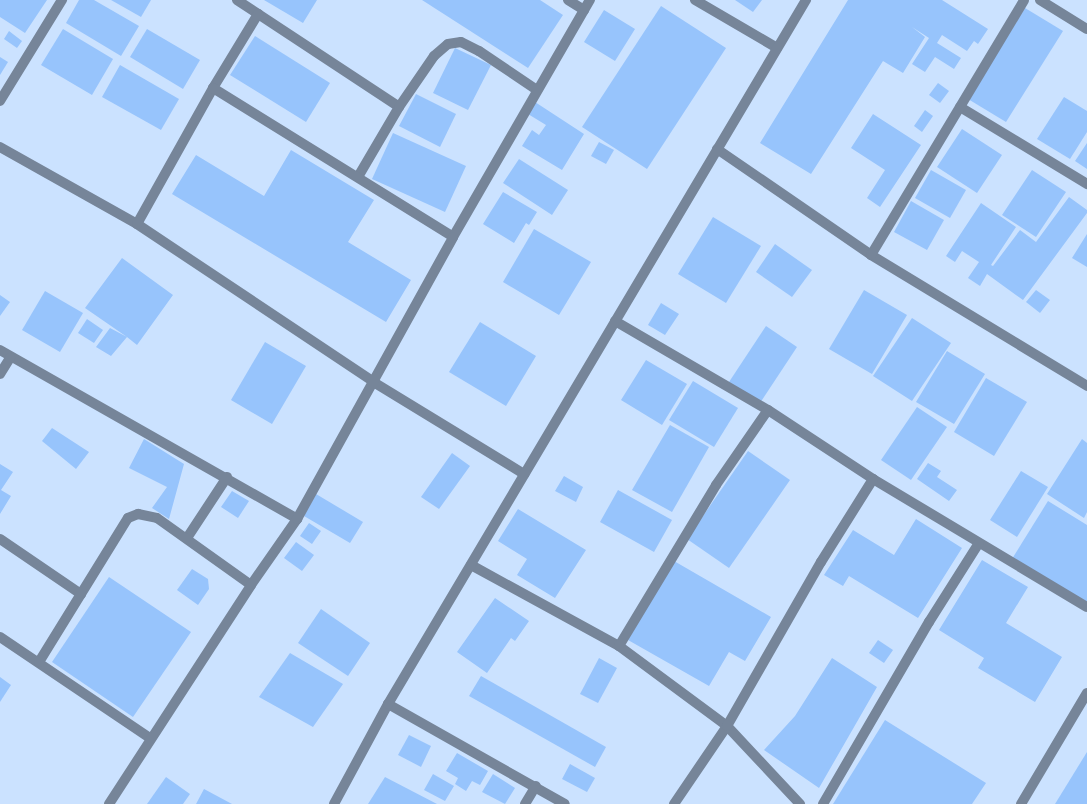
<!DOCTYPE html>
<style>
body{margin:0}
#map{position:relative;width:1087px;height:804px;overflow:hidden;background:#cbe2ff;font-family:"PT Sans Narrow",sans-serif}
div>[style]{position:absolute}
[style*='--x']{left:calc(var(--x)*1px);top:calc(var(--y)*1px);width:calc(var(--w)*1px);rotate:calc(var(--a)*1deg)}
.building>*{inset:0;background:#97c4fc}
.minor>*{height:10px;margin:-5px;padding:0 5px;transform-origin:5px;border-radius:5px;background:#768599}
span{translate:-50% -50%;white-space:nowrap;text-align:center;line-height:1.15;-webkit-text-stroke:3.5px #e5edf7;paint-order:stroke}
</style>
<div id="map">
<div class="building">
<div style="clip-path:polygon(0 0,47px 0,25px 33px,0 17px)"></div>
<div style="clip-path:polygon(79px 0,94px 0,139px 26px,121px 56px,66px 23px)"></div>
<div style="clip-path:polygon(111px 0,151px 0,141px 17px)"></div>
<div style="clip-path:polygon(264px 0,317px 0,303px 23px)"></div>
<div style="clip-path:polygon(422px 0,540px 0,563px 15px,528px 68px)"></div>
<div style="clip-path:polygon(735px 0,762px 0,753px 12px)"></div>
<div style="clip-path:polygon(848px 0,942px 0,988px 29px,978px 44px,974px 41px,967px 51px,942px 35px,937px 43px,961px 58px,954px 69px,935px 57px,925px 72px,912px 64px,929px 38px,912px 27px,925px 37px,903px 73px,883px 61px,811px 174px,760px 143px)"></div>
<div style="clip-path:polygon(661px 6px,726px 48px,647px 169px,582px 127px)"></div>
<div style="clip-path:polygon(1025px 8px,1063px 31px,1006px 122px,968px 99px)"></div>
<div style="clip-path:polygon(604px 10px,635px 29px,615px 61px,584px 42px)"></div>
<div style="clip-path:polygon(63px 29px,113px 59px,92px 95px,41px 65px)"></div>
<div style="clip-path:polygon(147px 29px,200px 60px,183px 89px,130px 57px)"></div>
<div style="clip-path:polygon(9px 31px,22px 41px,17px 48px,4px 39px)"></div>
<div style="clip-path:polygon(255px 36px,330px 83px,306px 122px,230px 75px)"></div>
<div style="clip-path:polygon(455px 48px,491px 65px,468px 110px,433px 93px)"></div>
<div style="clip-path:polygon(0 57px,8px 62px,0 75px)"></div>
<div style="clip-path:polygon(120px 65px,179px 99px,161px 130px,102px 97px)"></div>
<div style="clip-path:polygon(938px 83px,949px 91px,940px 103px,929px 95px)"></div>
<div style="clip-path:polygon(416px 94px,456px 114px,440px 147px,399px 126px)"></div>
<div style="clip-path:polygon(1064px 97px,1087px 111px,1087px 132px,1070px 159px,1037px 139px)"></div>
<div style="clip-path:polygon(535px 102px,584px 134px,562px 170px,522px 146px,532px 130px,539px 135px,546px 125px,528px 114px)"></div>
<div style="clip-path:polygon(925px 110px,933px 116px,922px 132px,914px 126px)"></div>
<div style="clip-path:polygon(873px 114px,921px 145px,880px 207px,867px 198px,885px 170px,851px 148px)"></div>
<div style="clip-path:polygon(962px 129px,1002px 155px,977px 193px,937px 167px)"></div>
<div style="clip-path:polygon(393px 133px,466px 166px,445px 212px,372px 179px)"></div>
<div style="clip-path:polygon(599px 142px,614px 150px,606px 164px,591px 156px)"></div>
<div style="clip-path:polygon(1087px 143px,1087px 169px,1075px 161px)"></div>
<div style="clip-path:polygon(291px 150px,374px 200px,348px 242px,411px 280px,386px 322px,172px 194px,196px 155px,264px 196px)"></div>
<div style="clip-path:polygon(519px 159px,568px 190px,552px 215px,503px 183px)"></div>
<div style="clip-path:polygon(931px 170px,966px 190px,950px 218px,915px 198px)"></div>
<div style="clip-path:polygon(1032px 170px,1066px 192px,1036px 237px,1002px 215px)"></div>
<div style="clip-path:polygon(503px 192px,537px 212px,529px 225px,526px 223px,514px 243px,483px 224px)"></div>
<div style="clip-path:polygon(1069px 197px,1087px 210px,1087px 213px,1023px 300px,987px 274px,980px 286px,968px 278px,979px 262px,962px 251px,955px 262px,946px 256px,981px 203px,1016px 227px,991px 265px,993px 266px,1020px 230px,1036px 242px)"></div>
<div style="clip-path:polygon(911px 201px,944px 220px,927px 250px,894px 232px)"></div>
<div style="clip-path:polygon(713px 217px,761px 246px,726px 303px,678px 274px)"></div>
<div style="clip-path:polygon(534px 229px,591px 262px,559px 315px,503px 282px)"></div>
<div style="clip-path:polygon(1087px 234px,1087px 267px,1072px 258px)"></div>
<div style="clip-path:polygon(775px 244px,812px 270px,792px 297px,756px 272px)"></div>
<div style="clip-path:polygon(122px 258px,173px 295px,137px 345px,127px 337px,111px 356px,96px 347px,110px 328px,127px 337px,85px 308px)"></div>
<div style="clip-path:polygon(864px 290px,907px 315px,872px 374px,829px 349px)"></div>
<div style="clip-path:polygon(1036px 290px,1050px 300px,1040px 313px,1026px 302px)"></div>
<div style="clip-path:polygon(45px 291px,83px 313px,60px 352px,22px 330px)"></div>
<div style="clip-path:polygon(0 295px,10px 302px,0 316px)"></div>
<div style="clip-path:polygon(661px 303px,679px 314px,665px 335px,648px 325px)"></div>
<div style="clip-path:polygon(912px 318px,951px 343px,912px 401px,873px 376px)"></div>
<div style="clip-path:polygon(87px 319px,103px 330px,94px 343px,78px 333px)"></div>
<div style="clip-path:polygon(480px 322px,536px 356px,506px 406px,449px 372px)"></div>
<div style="clip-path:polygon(766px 326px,797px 347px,760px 403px,729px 382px)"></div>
<div style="clip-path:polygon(265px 342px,306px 366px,272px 424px,231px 400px)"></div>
<div style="clip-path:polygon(947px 351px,985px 374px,954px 424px,916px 402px)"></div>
<div style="clip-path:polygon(646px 360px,687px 384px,662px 425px,621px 400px)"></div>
<div style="clip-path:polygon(986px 378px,1027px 402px,994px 456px,954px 432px)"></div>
<div style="clip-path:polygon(693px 381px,738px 408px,714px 447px,669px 420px)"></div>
<div style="clip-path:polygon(917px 407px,947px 427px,911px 480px,881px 460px)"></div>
<div style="clip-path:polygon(670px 425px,709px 447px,672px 512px,632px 490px)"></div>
<div style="clip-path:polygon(52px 428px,89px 452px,76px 469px,42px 441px)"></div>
<div style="clip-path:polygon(144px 439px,184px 464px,169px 519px,152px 508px,167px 487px,129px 468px)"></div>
<div style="clip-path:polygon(1082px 439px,1087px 443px,1087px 512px,1084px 518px,1047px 494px)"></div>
<div style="clip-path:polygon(748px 451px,790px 480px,729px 568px,687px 539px)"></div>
<div style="clip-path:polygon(452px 453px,470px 466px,439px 509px,421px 497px)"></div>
<div style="clip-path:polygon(928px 463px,941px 471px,937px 477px,957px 490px,949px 501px,917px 479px)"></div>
<div style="clip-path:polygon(0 464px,13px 472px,1px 490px,11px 496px,0 514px)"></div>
<div style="clip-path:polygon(1021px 471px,1048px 487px,1017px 537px,990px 520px)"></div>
<div style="clip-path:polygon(564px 476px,583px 487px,576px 502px,555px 491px)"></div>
<div style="clip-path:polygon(618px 490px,672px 520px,654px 552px,600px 522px)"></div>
<div style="clip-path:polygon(232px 491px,249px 501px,238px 518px,221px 507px)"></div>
<div style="clip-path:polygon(316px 494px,363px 522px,350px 543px,304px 516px)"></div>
<div style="clip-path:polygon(1048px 501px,1087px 525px,1087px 603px,1012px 559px)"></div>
<div style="clip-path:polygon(518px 509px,586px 550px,555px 598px,517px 575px,527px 559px,498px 541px)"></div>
<div style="clip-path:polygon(916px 519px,962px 548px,918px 618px,849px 576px,843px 586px,824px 575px,853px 530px,894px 555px)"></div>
<div style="clip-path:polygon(309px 523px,321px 531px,312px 544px,300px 536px)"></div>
<div style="clip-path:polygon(296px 542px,314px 555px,302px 571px,284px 558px)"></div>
<div style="clip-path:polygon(982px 560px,1028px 587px,1006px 623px,1062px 657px,1035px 702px,978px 668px,984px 658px,939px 630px)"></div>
<div style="clip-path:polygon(674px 561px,771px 617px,745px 661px,729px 652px,709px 686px,628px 640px)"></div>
<div style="clip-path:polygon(192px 569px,208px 579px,209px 589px,198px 605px,177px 590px)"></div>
<div style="clip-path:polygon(109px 577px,191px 632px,133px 717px,52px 662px)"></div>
<div style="clip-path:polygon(495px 598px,529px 621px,515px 641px,511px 638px,487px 673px,457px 652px)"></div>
<div style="clip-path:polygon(321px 609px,370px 643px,348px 676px,298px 643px)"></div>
<div style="clip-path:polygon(878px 640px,893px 650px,884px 663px,869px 653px)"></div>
<div style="clip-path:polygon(290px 653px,343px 684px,313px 727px,259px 697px)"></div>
<div style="clip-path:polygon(599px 658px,617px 668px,598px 703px,580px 694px)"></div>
<div style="clip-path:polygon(832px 658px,877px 687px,819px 788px,764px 750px,795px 716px)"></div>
<div style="clip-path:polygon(481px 676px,606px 747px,595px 767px,469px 696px)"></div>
<div style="clip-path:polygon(0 677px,11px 685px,0 702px)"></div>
<div style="clip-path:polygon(885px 720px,986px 783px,972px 804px,833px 804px)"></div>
<div style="clip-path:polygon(409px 735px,431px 746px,421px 767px,398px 755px)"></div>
<div style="clip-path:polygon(1087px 752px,1087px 804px,1055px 804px)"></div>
<div style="clip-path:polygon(457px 753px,488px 771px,480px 785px,472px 781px,466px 791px,455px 784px,458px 778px,446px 771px)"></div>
<div style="clip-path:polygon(570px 764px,595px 778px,587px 792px,562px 779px)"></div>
<div style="clip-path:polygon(433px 774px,454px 786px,445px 801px,424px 790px)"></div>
<div style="clip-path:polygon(493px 774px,515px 788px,505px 804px,482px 792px)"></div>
<div style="clip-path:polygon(166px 777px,190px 794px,183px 804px,147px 804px)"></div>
<div style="clip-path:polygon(385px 777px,437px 804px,368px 804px)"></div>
<div style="clip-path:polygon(204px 789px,232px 804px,196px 804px)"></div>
</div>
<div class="minor">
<div style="--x:237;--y:0;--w:194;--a:33.4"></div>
<div style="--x:399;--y:107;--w:81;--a:120.4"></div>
<div style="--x:568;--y:0;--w:19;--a:32"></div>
<div style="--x:695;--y:0;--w:95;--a:30.3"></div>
<div style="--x:1040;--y:0;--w:55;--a:31.7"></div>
<div style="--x:213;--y:88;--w:87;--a:-58.7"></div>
<div style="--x:0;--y:101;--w:119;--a:-58.5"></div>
<div style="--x:399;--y:107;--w:62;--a:-55.5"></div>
<div style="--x:434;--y:56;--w:18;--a:-41"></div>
<div style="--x:448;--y:44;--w:13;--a:-9"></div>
<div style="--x:461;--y:42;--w:20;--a:27"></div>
<div style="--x:479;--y:51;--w:70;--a:33.9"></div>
<div style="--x:960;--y:107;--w:149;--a:31.2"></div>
<div style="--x:0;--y:147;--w:157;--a:29.3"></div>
<div style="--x:137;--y:224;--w:286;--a:33.7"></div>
<div style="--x:375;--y:383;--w:175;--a:31.4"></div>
<div style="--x:717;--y:149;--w:187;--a:34.5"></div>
<div style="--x:871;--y:255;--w:253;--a:31.2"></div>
<div style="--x:137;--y:224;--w:156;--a:-60.8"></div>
<div style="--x:213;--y:88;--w:282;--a:31.8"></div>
<div style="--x:453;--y:237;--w:274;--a:-60"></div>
<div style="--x:871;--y:255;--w:297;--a:-59"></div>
<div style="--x:615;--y:321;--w:177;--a:30.2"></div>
<div style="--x:768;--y:410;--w:126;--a:33.3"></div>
<div style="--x:873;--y:479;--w:249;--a:30.9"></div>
<div style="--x:0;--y:350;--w:342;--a:29.6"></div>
<div style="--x:0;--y:374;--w:19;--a:-58"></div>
<div style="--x:187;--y:538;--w:73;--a:-56.7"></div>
<div style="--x:0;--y:539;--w:98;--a:34.2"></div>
<div style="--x:471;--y:565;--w:169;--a:28.7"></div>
<div style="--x:619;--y:646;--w:134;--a:36.5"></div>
<div style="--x:727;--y:726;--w:107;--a:46.9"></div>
<div style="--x:0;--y:637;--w:181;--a:34"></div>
<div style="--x:619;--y:646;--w:188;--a:-58.9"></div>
<div style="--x:716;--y:485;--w:91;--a:-55.3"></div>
<div style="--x:39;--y:662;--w:169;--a:-58.3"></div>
<div style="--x:128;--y:518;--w:11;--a:-22"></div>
<div style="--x:138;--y:514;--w:19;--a:12"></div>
<div style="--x:157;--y:518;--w:115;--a:35.5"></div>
<div style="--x:388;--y:704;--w:203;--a:29.5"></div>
<div style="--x:109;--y:804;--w:261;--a:-57"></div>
<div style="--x:251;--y:585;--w:80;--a:-55.1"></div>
<div style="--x:297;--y:519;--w:322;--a:-61"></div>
<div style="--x:334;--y:804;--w:114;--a:-61.6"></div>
<div style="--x:388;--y:704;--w:819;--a:-59.3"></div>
<div style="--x:525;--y:804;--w:21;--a:-59"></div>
<div style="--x:674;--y:804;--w:94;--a:-55.8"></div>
<div style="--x:727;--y:726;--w:189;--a:-60.2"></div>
<div style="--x:821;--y:562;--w:98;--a:-57.9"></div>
<div style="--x:823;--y:804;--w:211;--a:-59.8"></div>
<div style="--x:929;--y:622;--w:93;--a:-57.7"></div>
<div style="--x:1021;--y:804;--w:129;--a:-59.3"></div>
</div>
</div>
